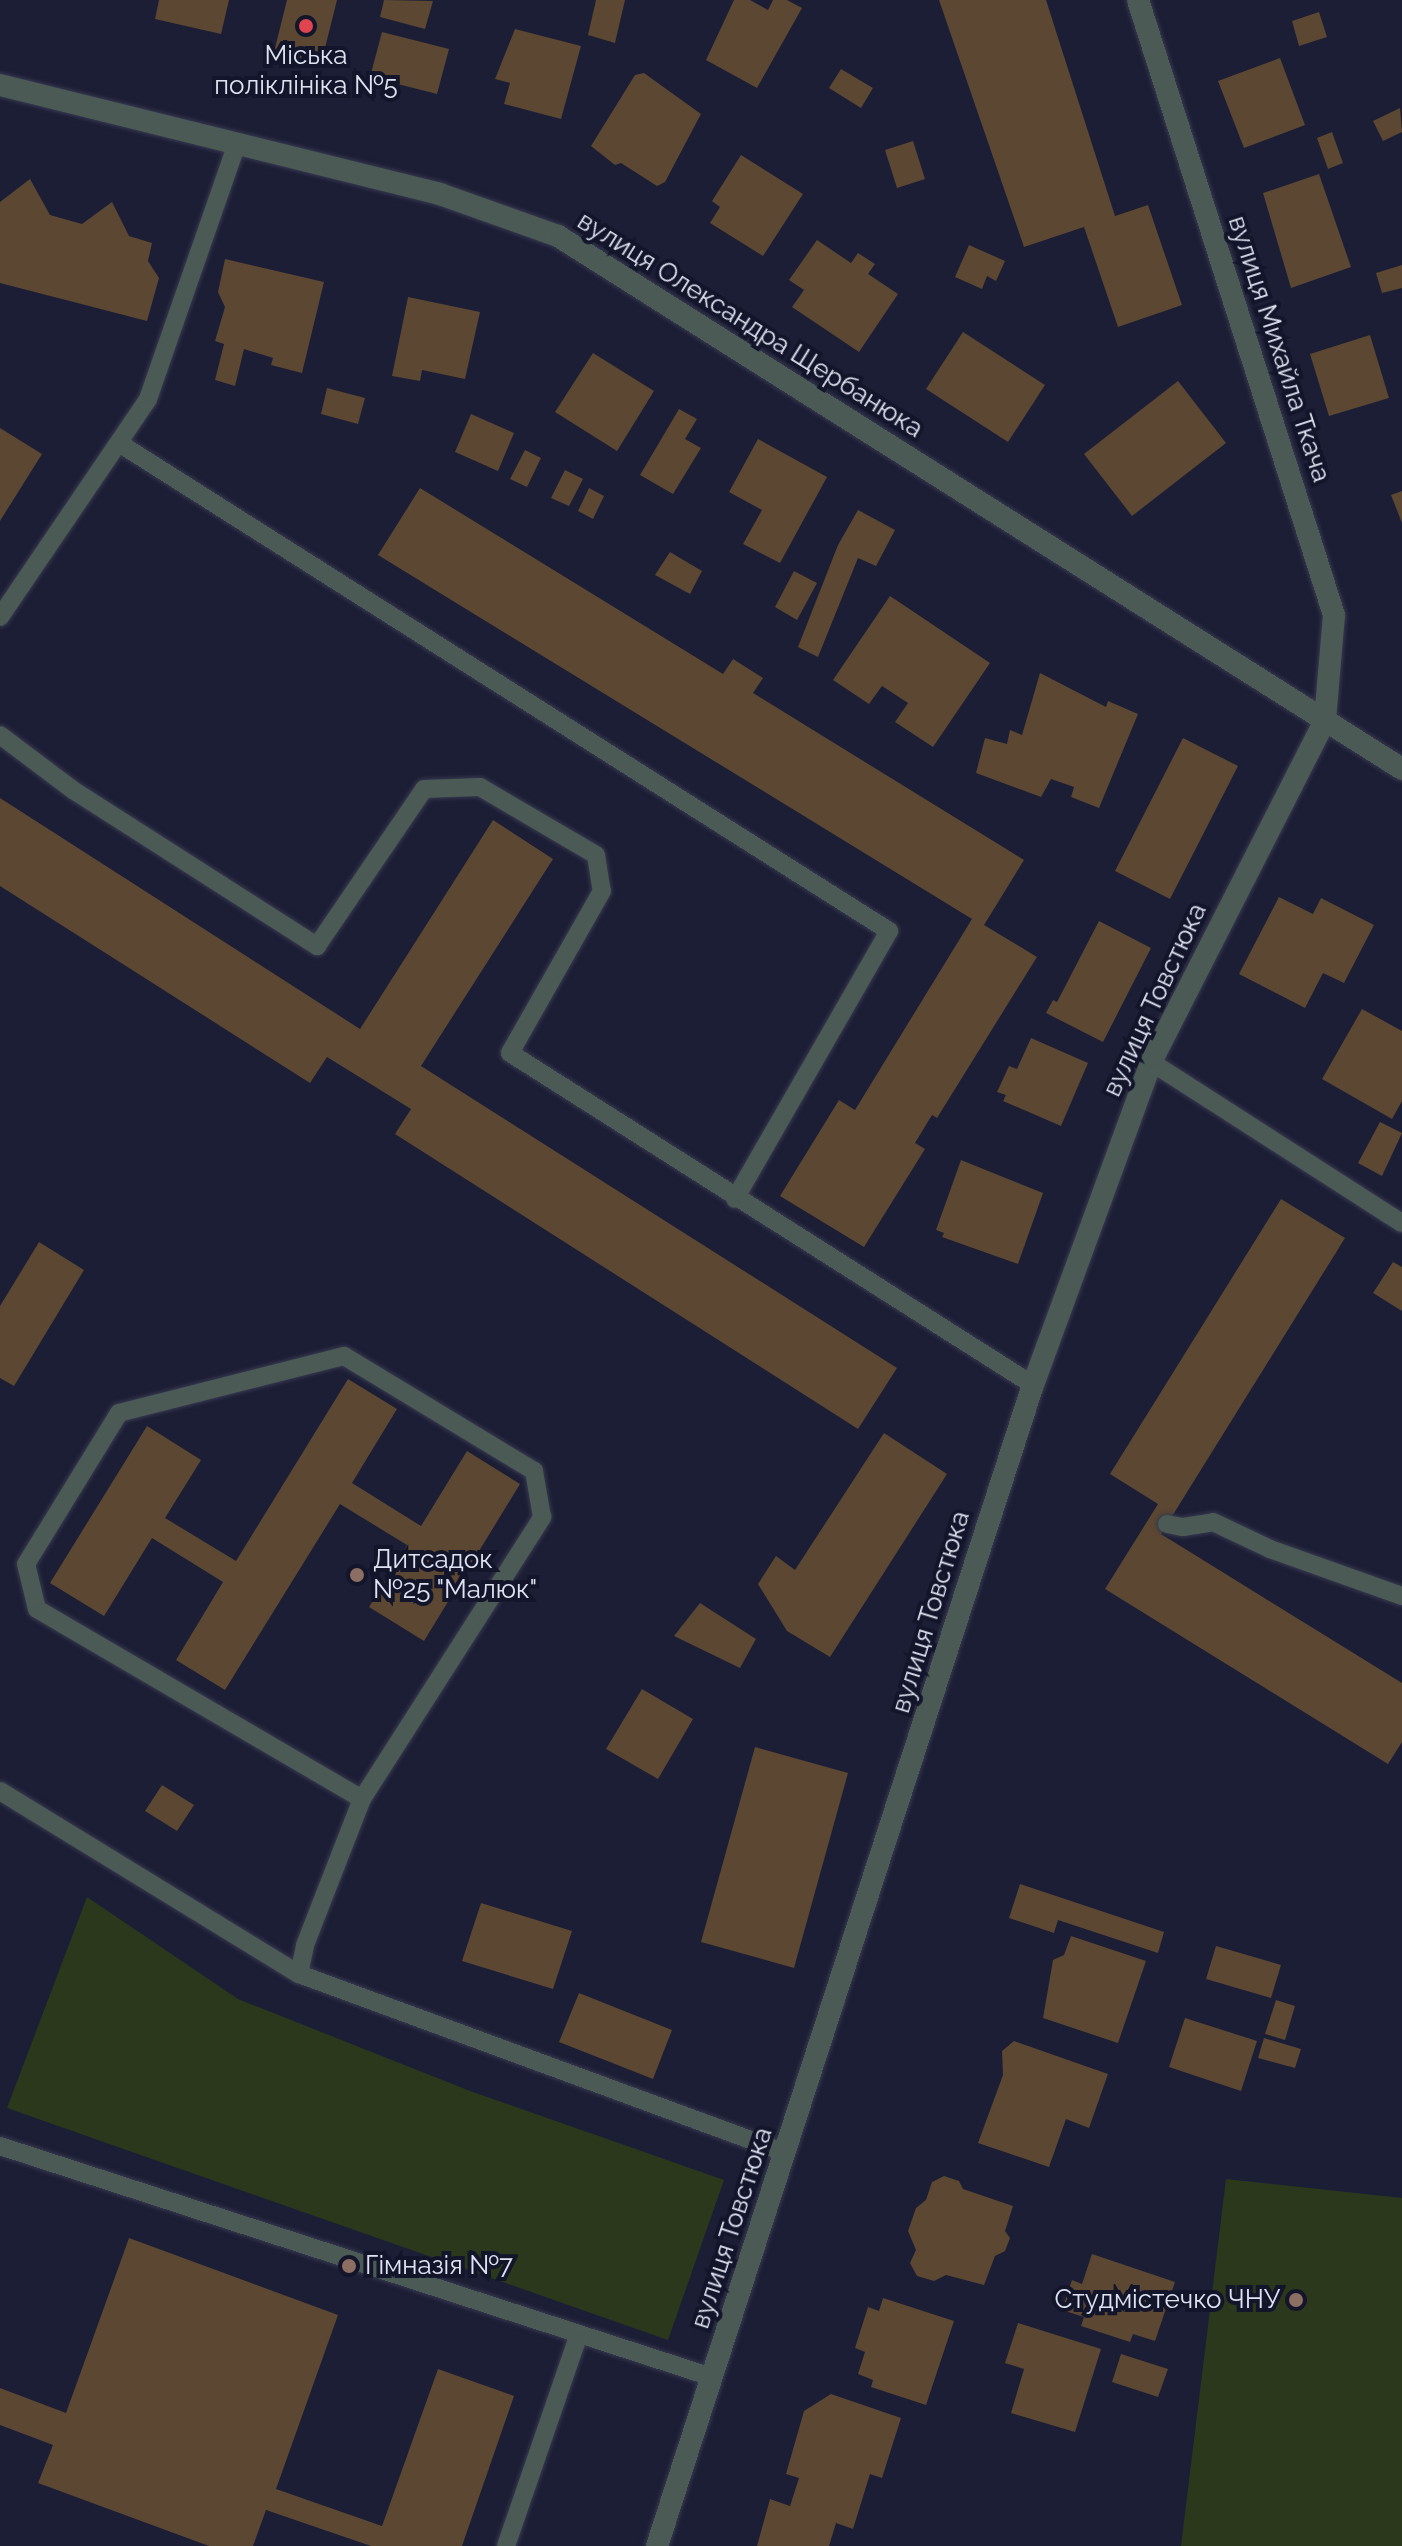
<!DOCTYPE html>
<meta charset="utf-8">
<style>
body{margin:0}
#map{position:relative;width:1402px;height:2546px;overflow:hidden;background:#1c1e35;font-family:Raleway,sans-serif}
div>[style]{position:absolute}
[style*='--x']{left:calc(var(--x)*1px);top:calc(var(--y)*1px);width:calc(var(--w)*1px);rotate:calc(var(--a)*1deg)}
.green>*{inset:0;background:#2c381c}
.building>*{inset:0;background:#5b4732}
.roads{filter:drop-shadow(0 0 2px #37394f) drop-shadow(0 0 2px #37394f)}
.service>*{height:18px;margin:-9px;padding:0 9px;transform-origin:9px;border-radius:9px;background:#4c5a55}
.minor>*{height:22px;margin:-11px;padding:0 11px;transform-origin:11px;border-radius:11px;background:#4c5a55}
.tertiary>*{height:22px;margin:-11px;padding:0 11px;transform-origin:11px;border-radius:11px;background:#4c5a55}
.dots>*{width:22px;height:22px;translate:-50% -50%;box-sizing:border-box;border:4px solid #13152b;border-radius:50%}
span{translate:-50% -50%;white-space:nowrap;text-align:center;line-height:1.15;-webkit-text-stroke:8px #13152b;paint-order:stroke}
.poi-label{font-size:26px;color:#dfe2f1}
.left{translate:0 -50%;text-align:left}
.right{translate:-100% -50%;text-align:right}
.street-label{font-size:26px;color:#dfe2f1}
</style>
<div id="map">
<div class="green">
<div style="clip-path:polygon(87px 1897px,238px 1999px,470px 2091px,724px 2180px,668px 2340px,7px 2108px)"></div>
<div style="clip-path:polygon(1226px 2179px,1402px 2198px,1402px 2546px,1181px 2546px)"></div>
</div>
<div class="building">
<div style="clip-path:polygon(159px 0,229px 0,221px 34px,155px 19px)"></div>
<div style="clip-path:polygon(287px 0,337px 0,321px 64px,274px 52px)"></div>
<div style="clip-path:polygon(384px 0,433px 1px,425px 29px,380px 17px)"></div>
<div style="clip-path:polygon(596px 0,625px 0,615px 43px,588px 35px)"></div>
<div style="clip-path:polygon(734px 0,750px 0,768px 10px,773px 0,787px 0,802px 8px,757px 88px,706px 60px)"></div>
<div style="clip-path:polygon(939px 0,1046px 0,1115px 216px,1148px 205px,1182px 305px,1118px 327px,1084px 227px,1024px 247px)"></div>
<div style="clip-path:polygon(1319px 12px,1327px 37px,1299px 46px,1292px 21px)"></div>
<div style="clip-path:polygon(515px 29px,581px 46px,561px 119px,504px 104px,510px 83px,495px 79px)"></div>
<div style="clip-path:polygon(382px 32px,449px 49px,437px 94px,370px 77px)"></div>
<div style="clip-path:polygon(1280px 58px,1305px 125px,1244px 148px,1218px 81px)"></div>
<div style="clip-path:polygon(841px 69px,873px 88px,861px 108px,829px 88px)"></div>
<div style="clip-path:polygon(644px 73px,701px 114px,665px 182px,657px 186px,621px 163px,615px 165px,591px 146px,635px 75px)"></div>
<div style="clip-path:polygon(1400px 108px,1402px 132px,1383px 141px,1373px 121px)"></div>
<div style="clip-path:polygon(1332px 132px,1343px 163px,1328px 169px,1317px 138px)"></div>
<div style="clip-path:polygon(913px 141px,925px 179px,897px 188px,885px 150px)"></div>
<div style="clip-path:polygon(741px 155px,803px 194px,763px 256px,710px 223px,720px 207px,712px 201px)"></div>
<div style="clip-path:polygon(1319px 174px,1351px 267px,1291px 288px,1263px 193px)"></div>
<div style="clip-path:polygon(30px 179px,50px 215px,82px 224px,112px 202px,129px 236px,152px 243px,148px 261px,159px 278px,147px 321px,0 283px,0 202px)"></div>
<div style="clip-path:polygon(817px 240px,851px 263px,858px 253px,875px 264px,868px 274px,898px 294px,859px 352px,792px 307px,804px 290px,789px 280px)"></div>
<div style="clip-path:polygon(969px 245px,1005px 261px,996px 281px,987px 276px,982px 289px,955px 277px)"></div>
<div style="clip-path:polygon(225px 259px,324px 282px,302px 373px,271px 365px,273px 358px,244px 349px,235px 386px,215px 380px,224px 344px,215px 341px,225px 307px,218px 292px)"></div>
<div style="clip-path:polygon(1402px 265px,1402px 288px,1382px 293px,1376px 273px)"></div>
<div style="clip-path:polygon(408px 297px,480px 312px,465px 379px,422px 370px,420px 381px,392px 376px)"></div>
<div style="clip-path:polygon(963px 332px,1045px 385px,1008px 442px,926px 389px)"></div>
<div style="clip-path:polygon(1370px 335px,1389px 398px,1329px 416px,1310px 354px)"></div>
<div style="clip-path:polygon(593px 353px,654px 391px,617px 451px,555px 412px)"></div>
<div style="clip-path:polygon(1178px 381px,1226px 443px,1132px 516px,1084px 454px)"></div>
<div style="clip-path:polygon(327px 388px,365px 398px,358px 424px,321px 414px)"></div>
<div style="clip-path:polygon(679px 409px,697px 419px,685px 439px,701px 448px,673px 494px,640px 475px)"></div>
<div style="clip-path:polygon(471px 414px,514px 433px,498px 471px,455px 452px)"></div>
<div style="clip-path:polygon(0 428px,42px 454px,0 521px)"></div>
<div style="clip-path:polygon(758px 439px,827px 477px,780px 563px,743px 544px,762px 510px,729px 492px)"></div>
<div style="clip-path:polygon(525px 450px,541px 458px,527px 487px,510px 479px)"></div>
<div style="clip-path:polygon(565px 470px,583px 479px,569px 506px,551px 498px)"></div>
<div style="clip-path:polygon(420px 488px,723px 674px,733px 659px,763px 678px,753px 693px,1024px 860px,984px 925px,1037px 957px,937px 1118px,932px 1115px,915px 1143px,925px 1149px,864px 1247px,780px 1196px,839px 1100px,855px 1110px,972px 919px,378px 555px)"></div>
<div style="clip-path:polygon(589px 488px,604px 496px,593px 519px,578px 511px)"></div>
<div style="clip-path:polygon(1402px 491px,1402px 523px,1391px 495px)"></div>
<div style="clip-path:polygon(858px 510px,895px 530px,876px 566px,858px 558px,818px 657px,798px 647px,838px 545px)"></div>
<div style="clip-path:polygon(670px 552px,702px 571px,690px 594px,655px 575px)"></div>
<div style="clip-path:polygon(794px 571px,817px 583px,797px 620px,775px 607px)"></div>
<div style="clip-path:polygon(890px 596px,990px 663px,933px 747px,895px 722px,908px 703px,882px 686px,869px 704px,833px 680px)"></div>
<div style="clip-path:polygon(1040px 673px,1106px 707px,1108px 701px,1138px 714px,1099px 808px,1071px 797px,1074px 787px,1051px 779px,1041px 797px,976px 773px,985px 738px,1007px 744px,1010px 730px,1022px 735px)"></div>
<div style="clip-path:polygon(1183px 738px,1238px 766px,1170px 899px,1115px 871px)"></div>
<div style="clip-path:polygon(0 798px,360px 1029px,493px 820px,553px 859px,421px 1066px,897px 1368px,858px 1429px,395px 1134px,411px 1109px,327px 1057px,310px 1083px,0 886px)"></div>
<div style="clip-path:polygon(1279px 897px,1313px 914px,1321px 898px,1374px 925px,1344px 983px,1323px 973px,1305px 1008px,1239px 974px)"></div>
<div style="clip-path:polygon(1099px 921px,1151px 948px,1103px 1042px,1046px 1013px,1053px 1000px,1057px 1002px)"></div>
<div style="clip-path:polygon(1362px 1009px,1402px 1031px,1402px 1101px,1392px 1119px,1322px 1079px)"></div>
<div style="clip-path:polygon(1031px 1038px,1088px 1063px,1061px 1126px,1003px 1101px,1006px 1095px,997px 1092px,1009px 1066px,1017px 1069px)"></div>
<div style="clip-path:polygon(1380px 1122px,1402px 1133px,1382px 1176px,1358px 1163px)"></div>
<div style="clip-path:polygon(961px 1160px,1043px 1193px,1018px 1264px,942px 1237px,944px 1233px,936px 1230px)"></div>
<div style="clip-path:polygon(1281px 1199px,1345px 1238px,1161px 1534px,1402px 1683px,1402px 1742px,1388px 1764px,1105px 1589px,1158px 1504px,1110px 1474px)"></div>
<div style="clip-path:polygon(39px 1242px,84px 1270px,14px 1386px,0 1378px,0 1306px)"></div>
<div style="clip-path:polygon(1393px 1262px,1402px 1267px,1402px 1311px,1373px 1293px)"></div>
<div style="clip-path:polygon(348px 1379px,397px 1409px,352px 1483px,421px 1526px,467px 1451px,520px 1484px,424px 1641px,369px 1607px,407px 1545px,340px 1504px,225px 1690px,176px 1660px,223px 1582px,152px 1538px,104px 1616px,50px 1583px,147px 1426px,201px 1460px,165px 1518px,236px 1561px)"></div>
<div style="clip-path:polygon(884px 1433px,947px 1474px,830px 1657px,787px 1631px,758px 1584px,776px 1556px,795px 1570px)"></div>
<div style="clip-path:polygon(700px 1603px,756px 1639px,740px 1668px,674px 1636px)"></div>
<div style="clip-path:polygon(642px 1689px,693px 1719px,658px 1779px,606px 1749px)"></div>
<div style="clip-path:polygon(755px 1747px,848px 1773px,794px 1968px,701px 1942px)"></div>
<div style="clip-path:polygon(162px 1785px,194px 1805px,177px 1831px,145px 1811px)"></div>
<div style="clip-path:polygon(1020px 1884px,1164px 1932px,1158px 1953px,1058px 1920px,1054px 1933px,1009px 1918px)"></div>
<div style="clip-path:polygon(481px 1903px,572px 1931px,553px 1989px,462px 1961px)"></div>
<div style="clip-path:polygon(1071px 1936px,1146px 1961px,1118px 2043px,1043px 2018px,1053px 1960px,1064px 1955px)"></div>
<div style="clip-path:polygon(1216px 1946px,1281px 1965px,1271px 1998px,1206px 1979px)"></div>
<div style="clip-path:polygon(579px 1993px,672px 2030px,653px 2079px,559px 2042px)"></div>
<div style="clip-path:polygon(1276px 2000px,1295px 2006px,1285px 2040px,1265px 2034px)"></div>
<div style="clip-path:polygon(1185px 2018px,1257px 2041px,1241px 2091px,1169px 2067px)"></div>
<div style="clip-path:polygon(1264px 2038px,1301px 2049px,1295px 2068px,1258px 2058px)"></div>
<div style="clip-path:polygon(1014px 2041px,1108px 2074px,1089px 2128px,1066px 2119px,1049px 2167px,978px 2143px,1003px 2075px,1002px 2051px)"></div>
<div style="clip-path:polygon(944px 2176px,959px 2181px,963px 2189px,1013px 2206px,1005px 2231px,1010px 2238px,1005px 2251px,995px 2256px,984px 2285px,946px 2275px,934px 2281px,917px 2276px,910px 2263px,916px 2250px,908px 2231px,916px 2208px,926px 2200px,932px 2182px)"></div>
<div style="clip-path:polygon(129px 2238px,338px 2315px,276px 2489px,382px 2526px,438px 2369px,514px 2396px,462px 2546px,371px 2546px,266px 2510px,253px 2546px,209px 2546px,38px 2483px,53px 2445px,0 2425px,0 2388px,66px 2413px)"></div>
<div style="clip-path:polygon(1092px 2254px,1175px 2282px,1155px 2341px,1133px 2334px,1130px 2342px,1081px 2326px,1084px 2317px,1062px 2310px,1072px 2280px,1082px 2284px)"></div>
<div style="clip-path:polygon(883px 2298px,954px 2321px,926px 2405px,871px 2387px,873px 2380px,858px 2374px,865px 2352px,855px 2348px,868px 2307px,879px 2311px)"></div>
<div style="clip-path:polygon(1018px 2323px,1101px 2349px,1075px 2432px,1011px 2413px,1024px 2369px,1005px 2363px)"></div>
<div style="clip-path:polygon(1121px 2354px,1168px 2369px,1158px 2397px,1112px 2382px)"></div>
<div style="clip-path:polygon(831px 2394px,901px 2418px,882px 2478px,870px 2474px,853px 2529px,836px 2523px,829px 2546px,757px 2546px,770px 2499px,790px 2506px,799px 2478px,786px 2474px,804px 2411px)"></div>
</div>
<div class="roads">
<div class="service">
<div style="--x:122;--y:445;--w:908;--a:32.36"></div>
<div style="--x:889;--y:931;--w:309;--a:119.9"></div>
<div style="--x:0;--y:617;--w:263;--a:-55.8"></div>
<div style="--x:148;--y:399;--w:271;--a:-70.8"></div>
<div style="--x:0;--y:735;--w:91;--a:37"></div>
<div style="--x:73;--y:790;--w:290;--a:32.6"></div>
<div style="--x:317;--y:946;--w:190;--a:-55.7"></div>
<div style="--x:424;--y:789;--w:56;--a:-2"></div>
<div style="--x:480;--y:787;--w:134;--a:30.4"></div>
<div style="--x:596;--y:855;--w:36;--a:81"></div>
<div style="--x:602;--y:891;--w:186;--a:119.6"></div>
<div style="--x:510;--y:1053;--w:619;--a:32.41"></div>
<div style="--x:1151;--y:1062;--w:298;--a:32.7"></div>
<div style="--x:1167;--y:1524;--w:16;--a:11"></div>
<div style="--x:1183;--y:1527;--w:30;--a:-9"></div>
<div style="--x:1213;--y:1522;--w:63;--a:25.3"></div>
<div style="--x:1270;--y:1549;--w:140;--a:19.6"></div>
<div style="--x:0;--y:1791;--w:351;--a:31.5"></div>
<div style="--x:299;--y:1974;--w:519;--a:20.18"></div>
<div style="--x:299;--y:1974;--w:30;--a:-78"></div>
<div style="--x:305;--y:1945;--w:157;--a:-68.7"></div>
<div style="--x:362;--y:1799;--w:335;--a:-57.4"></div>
<div style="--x:542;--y:1517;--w:47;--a:-99.9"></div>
<div style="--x:534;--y:1471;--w:222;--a:-148.8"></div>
<div style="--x:344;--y:1356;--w:232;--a:165.8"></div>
<div style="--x:119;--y:1413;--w:177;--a:121.6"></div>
<div style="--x:26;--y:1564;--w:46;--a:76.3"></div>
<div style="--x:37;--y:1609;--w:376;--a:30.3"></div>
<div style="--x:0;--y:2146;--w:749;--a:17.98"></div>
<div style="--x:506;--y:2546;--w:221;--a:-71"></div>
</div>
<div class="minor">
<div style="--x:657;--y:2546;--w:1220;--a:-72.06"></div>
<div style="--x:1033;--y:1385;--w:344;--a:-69.9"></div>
<div style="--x:1151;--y:1062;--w:384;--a:-63"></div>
<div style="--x:1325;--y:720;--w:105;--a:-85.1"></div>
<div style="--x:1334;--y:615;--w:645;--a:-107.68"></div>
</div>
<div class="tertiary">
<div style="--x:0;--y:85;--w:453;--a:13.9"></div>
<div style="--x:440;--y:194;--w:125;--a:19.6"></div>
<div style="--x:558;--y:236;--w:998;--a:32.27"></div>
</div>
</div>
<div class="dots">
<div style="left:306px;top:26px;background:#e0444e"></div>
<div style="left:357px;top:1575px;background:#8d6e63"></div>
<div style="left:349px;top:2266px;background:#8d6e63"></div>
<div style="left:1296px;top:2300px;background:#8d6e63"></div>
</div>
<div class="poi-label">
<span style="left:306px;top:71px">Міська<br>поліклініка №5</span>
<span class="left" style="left:373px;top:1575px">Дитсадок<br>№25 "Малюк"</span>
<span class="left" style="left:365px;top:2266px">Гімназія №7</span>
<span class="right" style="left:1280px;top:2300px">Студмістечко ЧНУ</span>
</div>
<div class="street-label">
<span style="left:750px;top:325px;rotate:32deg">вулиця Олександра Щербанюка</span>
<span style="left:1279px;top:349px;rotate:72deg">вулиця Михайла Ткача</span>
<span style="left:1155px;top:1000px;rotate:-65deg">вулиця Товстюка</span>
<span style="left:931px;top:1612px;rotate:-73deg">вулиця Товстюка</span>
<span style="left:732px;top:2228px;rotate:-72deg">вулиця Товстюка</span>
</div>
</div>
